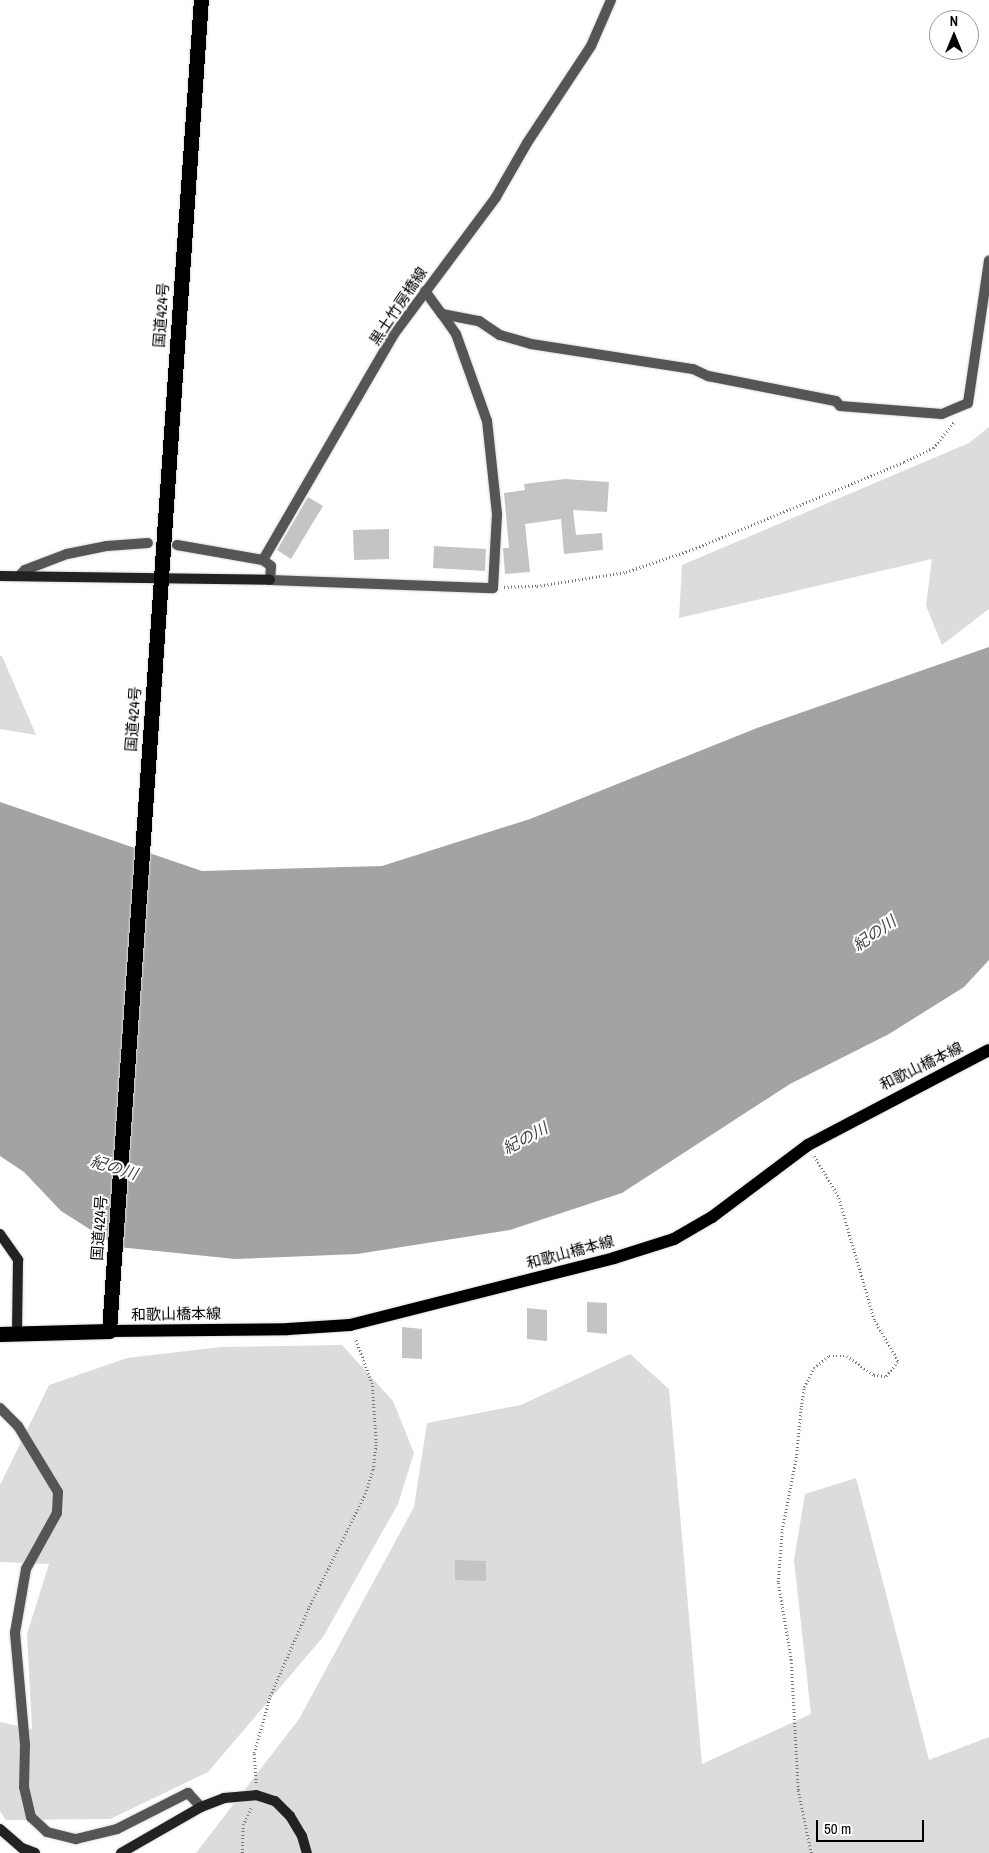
<!DOCTYPE html>
<meta charset="utf-8">
<style>
body{margin:0}
#map{position:relative;width:989px;height:1853px;overflow:hidden;background:#fff;font-family:"Archivo Narrow","Noto Sans JP",sans-serif}
div>[style]{position:absolute}
[style*='--x']{left:calc(var(--x)*1px);top:calc(var(--y)*1px);width:calc(var(--w)*1px);rotate:calc(var(--a)*1deg)}
.green>*{inset:0;background:#dcdcdc}
.water>*{inset:0;background:#a3a3a3}
.building>*{inset:0;background:#c4c4c4}
.path>*{height:2.5px;margin-top:-1.25px;transform-origin:0;background:repeating-linear-gradient(90deg,#777 0 1px,transparent 0 3.5px)}
.roads{filter:drop-shadow(0 0 1px #dbdbdb) drop-shadow(0 0 1px #dbdbdb)}
.street>*{height:10px;margin:-5px;padding:0 5px;transform-origin:5px;border-radius:5px;background:#555}
.secondary>*{height:10px;margin:-5px;padding:0 5px;transform-origin:5px;border-radius:5px;background:#222}
.primary>*{height:12px;margin:-6px;padding:0 6px;transform-origin:6px;border-radius:6px;background:#000}
.highway>*{height:15px;margin:-7.5px;padding:0 7.5px;transform-origin:7.5px;border-radius:7.5px;background:#000}
span{translate:-50% -50%;white-space:nowrap;text-align:center;line-height:1.15;-webkit-text-stroke:4px #fff;paint-order:stroke}
.street-label{font-size:15px;color:#000}
.water-label{font-size:16px;color:#444;font-style:italic}
.north{position:absolute;left:929px;top:10px;width:50px;height:50px;box-sizing:border-box;background:#fff;border:1px solid #999;border-radius:50%;rotate:0deg;font-size:14px;font-weight:700;line-height:20px;text-align:center;color:#000}
.north::after{content:'';display:block;margin:auto;width:18px;height:22px;background:#000;clip-path:polygon(50% 0,100% 100%,50% 72%,0 100%)}
.scale{position:absolute;left:816px;top:1820px;width:108px;height:22px;box-sizing:border-box;border:2px solid #000;border-top:0;padding-left:6px;font-size:15px;line-height:18px;white-space:nowrap;color:#000;-webkit-text-stroke:4px #fff;paint-order:stroke}
</style>
<div id="map">
<div class="green">
<div style="clip-path:polygon(989px 427px,989px 609px,942px 645px,926px 606px,932px 559px,679px 618px,682px 565px,969px 443px)"></div>
<div style="clip-path:polygon(0 656px,2px 656px,36px 735px,0 729px)"></div>
<div style="clip-path:polygon(342px 1345px,393px 1401px,414px 1453px,398px 1504px,323px 1637px,208px 1772px,110px 1819px,6px 1820px,0 1811px,0 1722px,32px 1729px,27px 1634px,49px 1564px,0 1562px,0 1485px,49px 1385px,127px 1358px,221px 1347px)"></div>
<div style="clip-path:polygon(630px 1354px,669px 1389px,702px 1764px,811px 1714px,794px 1560px,805px 1494px,856px 1478px,929px 1760px,989px 1737px,989px 1853px,196px 1853px,299px 1719px,414px 1507px,427px 1423px,521px 1405px)"></div>
</div>
<div class="water">
<div style="clip-path:polygon(989px 647px,989px 960px,964px 987px,889px 1034px,790px 1084px,622px 1193px,510px 1230px,357px 1254px,235px 1259px,118px 1247px,61px 1211px,24px 1172px,0 1156px,0 802px,202px 871px,382px 866px,530px 819px,757px 728px)"></div>
</div>
<div class="building">
<div style="clip-path:polygon(565px 479px,609px 482px,607px 512px,573px 510px,576px 535px,602px 533px,603px 550px,564px 554px,561px 519px,525px 524px,530px 572px,505px 574px,503px 548px,509px 548px,504px 493px,525px 490px,524px 484px)"></div>
<div style="clip-path:polygon(308px 497px,323px 506px,291px 559px,277px 550px)"></div>
<div style="clip-path:polygon(389px 529px,389px 559px,354px 560px,353px 530px)"></div>
<div style="clip-path:polygon(434px 546px,486px 549px,485px 571px,433px 568px)"></div>
<div style="clip-path:polygon(587px 1302px,607px 1303px,607px 1334px,587px 1332px)"></div>
<div style="clip-path:polygon(527px 1308px,547px 1310px,547px 1341px,527px 1339px)"></div>
<div style="clip-path:polygon(402px 1327px,422px 1329px,422px 1359px,402px 1358px)"></div>
<div style="clip-path:polygon(455px 1560px,486px 1561px,486px 1581px,455px 1580px)"></div>
</div>
<div class="path">
<div style="--x:504;--y:587;--w:33;--a:-2"></div>
<div style="--x:537;--y:586;--w:90;--a:-8.9"></div>
<div style="--x:626;--y:572;--w:74;--a:-18.9"></div>
<div style="--x:696;--y:548;--w:225;--a:-22.5"></div>
<div style="--x:904;--y:462;--w:32;--a:-26"></div>
<div style="--x:933;--y:448;--w:33;--a:-51"></div>
<div style="--x:256;--y:1783;--w:30;--a:-94"></div>
<div style="--x:254;--y:1753;--w:59;--a:-74.3"></div>
<div style="--x:270;--y:1696;--w:97;--a:-66.3"></div>
<div style="--x:309;--y:1607;--w:126;--a:-63.6"></div>
<div style="--x:365;--y:1494;--w:25;--a:-72"></div>
<div style="--x:373;--y:1470;--w:27;--a:-84"></div>
<div style="--x:376;--y:1443;--w:59;--a:-93.9"></div>
<div style="--x:372;--y:1384;--w:49;--a:-110.3"></div>
<div style="--x:242;--y:1853;--w:28;--a:-88"></div>
<div style="--x:243;--y:1825;--w:19;--a:-65"></div>
<div style="--x:811;--y:1853;--w:64;--a:-101.7"></div>
<div style="--x:798;--y:1790;--w:130;--a:-93.1"></div>
<div style="--x:791;--y:1660;--w:79;--a:-99.5"></div>
<div style="--x:778;--y:1582;--w:52;--a:-85.6"></div>
<div style="--x:782;--y:1530;--w:73;--a:-79"></div>
<div style="--x:796;--y:1458;--w:51;--a:-84.4"></div>
<div style="--x:801;--y:1407;--w:20;--a:-81"></div>
<div style="--x:804;--y:1387;--w:21;--a:-62"></div>
<div style="--x:814;--y:1368;--w:19;--a:-39"></div>
<div style="--x:829;--y:1356;--w:18;--a:0"></div>
<div style="--x:847;--y:1356;--w:33;--a:35"></div>
<div style="--x:874;--y:1375;--w:12;--a:5"></div>
<div style="--x:886;--y:1376;--w:19;--a:-51"></div>
<div style="--x:898;--y:1361;--w:48;--a:-120.3"></div>
<div style="--x:874;--y:1320;--w:129;--a:-106.2"></div>
<div style="--x:838;--y:1196;--w:47;--a:-121"></div>
</div>
<div class="roads">
<div class="street">
<div style="--x:425;--y:291;--w:29;--a:54"></div>
<div style="--x:442;--y:314;--w:38;--a:11"></div>
<div style="--x:479;--y:321;--w:25;--a:34"></div>
<div style="--x:500;--y:335;--w:32;--a:16"></div>
<div style="--x:531;--y:344;--w:164;--a:8.8"></div>
<div style="--x:693;--y:369;--w:17;--a:25"></div>
<div style="--x:708;--y:376;--w:130;--a:11.1"></div>
<div style="--x:836;--y:401;--w:6;--a:51"></div>
<div style="--x:840;--y:406;--w:102;--a:4.5"></div>
<div style="--x:942;--y:414;--w:28;--a:-23"></div>
<div style="--x:968;--y:403;--w:144;--a:-81.6"></div>
<div style="--x:177;--y:545;--w:87;--a:9.9"></div>
<div style="--x:263;--y:560;--w:10;--a:37"></div>
<div style="--x:271;--y:566;--w:14;--a:94"></div>
<div style="--x:270;--y:580;--w:223;--a:2.1"></div>
<div style="--x:493;--y:588;--w:74;--a:-86.9"></div>
<div style="--x:497;--y:514;--w:94;--a:-96.1"></div>
<div style="--x:487;--y:421;--w:92;--a:-109.6"></div>
<div style="--x:456;--y:334;--w:24;--a:-125"></div>
<div style="--x:263;--y:560;--w:261;--a:-59.9"></div>
<div style="--x:394;--y:334;--w:171;--a:-53.3"></div>
<div style="--x:496;--y:197;--w:62;--a:-60.1"></div>
<div style="--x:527;--y:143;--w:116;--a:-56.6"></div>
<div style="--x:591;--y:46;--w:50;--a:-66.5"></div>
<div style="--x:19;--y:576;--w:8;--a:-45"></div>
<div style="--x:25;--y:570;--w:45;--a:-20.9"></div>
<div style="--x:67;--y:554;--w:41;--a:-11.3"></div>
<div style="--x:107;--y:546;--w:41;--a:-4.2"></div>
<div style="--x:0;--y:1408;--w:25;--a:45"></div>
<div style="--x:18;--y:1426;--w:77;--a:58.8"></div>
<div style="--x:58;--y:1492;--w:21;--a:93"></div>
<div style="--x:57;--y:1513;--w:64;--a:119"></div>
<div style="--x:26;--y:1569;--w:65;--a:99.8"></div>
<div style="--x:15;--y:1633;--w:111;--a:84.9"></div>
<div style="--x:25;--y:1744;--w:43;--a:91.3"></div>
<div style="--x:24;--y:1787;--w:31;--a:77"></div>
<div style="--x:31;--y:1817;--w:22;--a:43"></div>
<div style="--x:47;--y:1832;--w:30;--a:14"></div>
<div style="--x:76;--y:1839;--w:42;--a:-13.7"></div>
<div style="--x:117;--y:1829;--w:80;--a:-26.9"></div>
<div style="--x:188;--y:1793;--w:19;--a:47"></div>
</div>
<div class="secondary">
<div style="--x:0;--y:576;--w:270;--a:0.8"></div>
<div style="--x:0;--y:1234;--w:32;--a:55"></div>
<div style="--x:18;--y:1260;--w:74;--a:90.8"></div>
<div style="--x:0;--y:1829;--w:29;--a:41"></div>
<div style="--x:22;--y:1848;--w:14;--a:21"></div>
<div style="--x:121;--y:1853;--w:92;--a:-29.9"></div>
<div style="--x:201;--y:1807;--w:25;--a:-21"></div>
<div style="--x:224;--y:1798;--w:32;--a:-5"></div>
<div style="--x:256;--y:1795;--w:20;--a:18"></div>
<div style="--x:275;--y:1801;--w:21;--a:45"></div>
<div style="--x:290;--y:1816;--w:23;--a:59"></div>
<div style="--x:302;--y:1836;--w:18;--a:74"></div>
</div>
<div class="primary">
<div style="--x:109;--y:1331;--w:179;--a:-0.6"></div>
<div style="--x:288;--y:1329;--w:62;--a:-3.7"></div>
<div style="--x:350;--y:1325;--w:272;--a:-14.2"></div>
<div style="--x:614;--y:1258;--w:63;--a:-17.6"></div>
<div style="--x:674;--y:1239;--w:44;--a:-30.1"></div>
<div style="--x:712;--y:1217;--w:120;--a:-36.9"></div>
<div style="--x:808;--y:1145;--w:204;--a:-27.7"></div>
</div>
<div class="highway">
<div style="--x:0;--y:1334;--w:109;--a:-1.6"></div>
<div style="--x:109;--y:1331;--w:1334;--a:-86.05"></div>
</div>
</div>
<div class="street-label">
<span style="left:398px;top:306px;rotate:-56deg">黒土竹房橋線</span>
<span style="left:161px;top:315px;rotate:-86deg">国道424号</span>
<span style="left:133px;top:719px;rotate:-86deg">国道424号</span>
<span style="left:921px;top:1066px;rotate:-26deg">和歌山橋本線</span>
<span style="left:99px;top:1228px;rotate:-86deg">国道424号</span>
<span style="left:570px;top:1252px;rotate:-15deg">和歌山橋本線</span>
<span style="left:176px;top:1314px;rotate:-1deg">和歌山橋本線</span>
</div>
<div class="water-label">
<span style="left:874px;top:933px;rotate:-35deg">紀の川</span>
<span style="left:525px;top:1138px;rotate:-28deg">紀の川</span>
<span style="left:114px;top:1167px;rotate:17deg">紀の川</span>
</div>
<div class="north">N</div>
<div class="scale">50 m</div>
</div>
